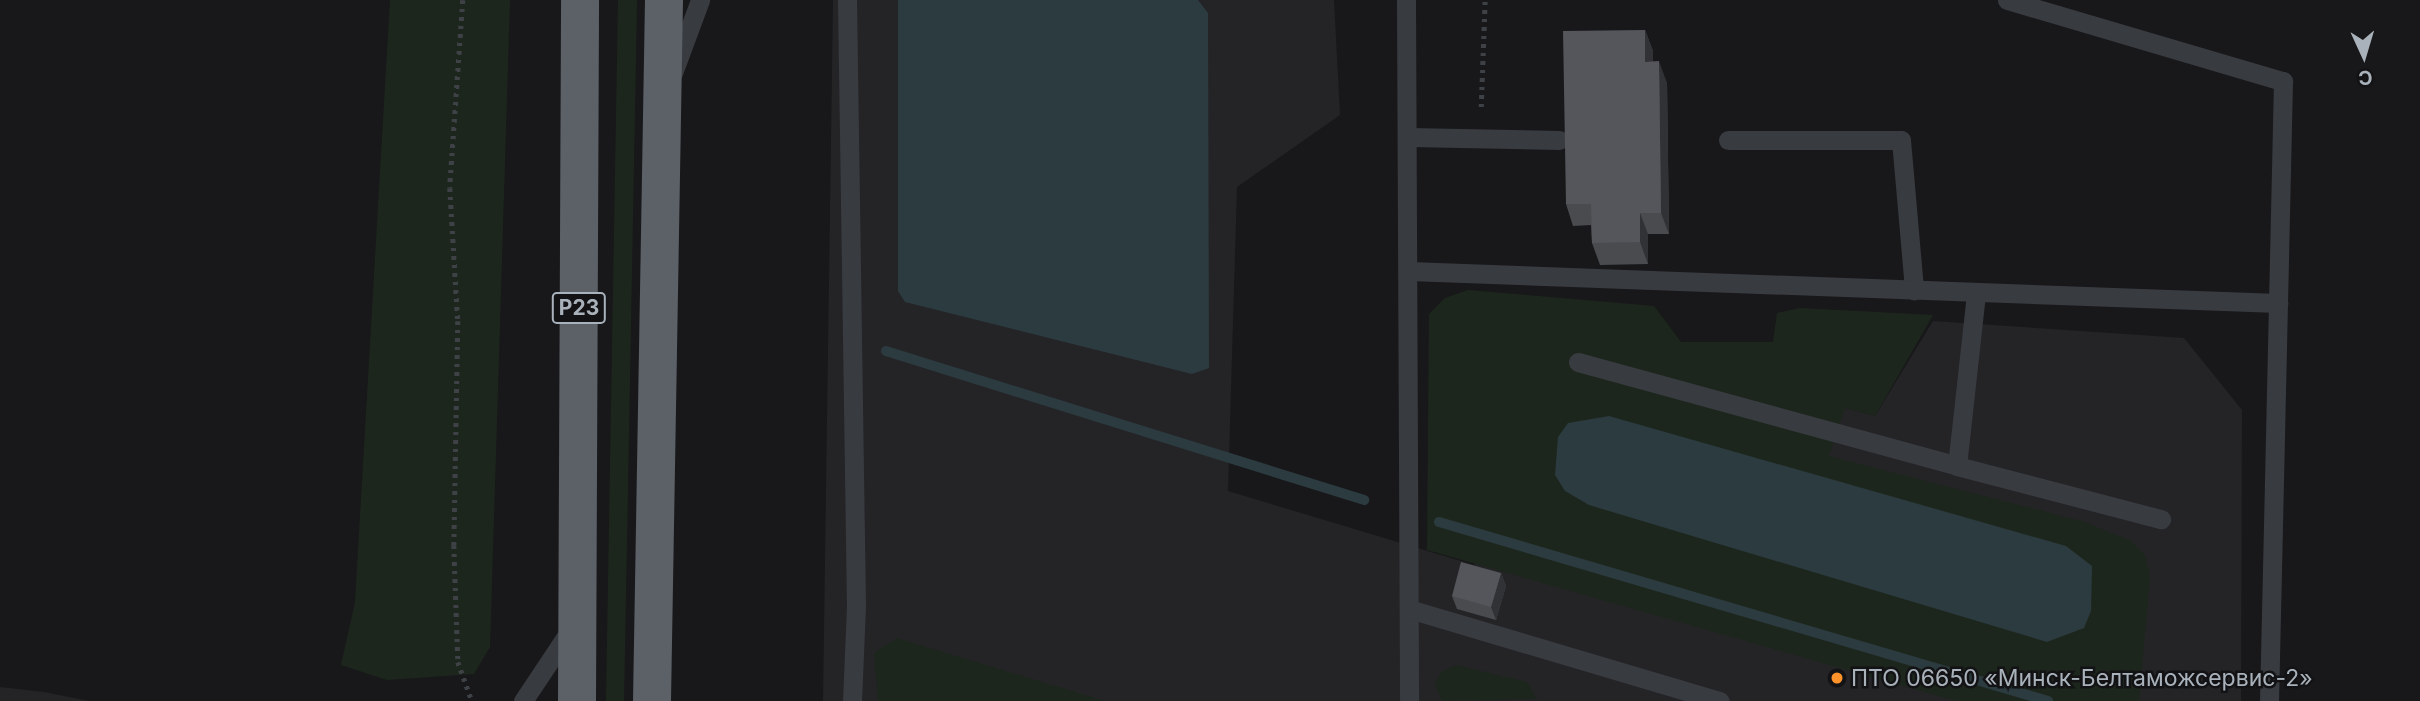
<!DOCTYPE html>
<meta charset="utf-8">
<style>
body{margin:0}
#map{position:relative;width:2420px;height:701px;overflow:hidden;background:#18181a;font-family:Inter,sans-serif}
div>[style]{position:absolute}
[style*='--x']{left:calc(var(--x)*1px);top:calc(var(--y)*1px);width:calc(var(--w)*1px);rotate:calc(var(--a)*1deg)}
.built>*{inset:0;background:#242427}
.green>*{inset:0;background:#1d261d}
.water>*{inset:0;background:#2c3b40}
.stream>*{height:10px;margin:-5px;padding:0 5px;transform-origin:5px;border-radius:5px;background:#2c3b40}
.path>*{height:4.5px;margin-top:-2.25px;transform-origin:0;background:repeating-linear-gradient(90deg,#3e4247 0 3.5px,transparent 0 8.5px)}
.service>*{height:19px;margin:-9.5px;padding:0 9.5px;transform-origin:9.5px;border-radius:9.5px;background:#383b40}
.trunk>*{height:38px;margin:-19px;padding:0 19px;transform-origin:19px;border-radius:19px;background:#5c6168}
.wall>*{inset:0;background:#494b4f}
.shaded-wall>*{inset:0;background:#313235}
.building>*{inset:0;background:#54565b}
.dots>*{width:19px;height:19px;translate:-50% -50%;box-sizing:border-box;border:4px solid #131315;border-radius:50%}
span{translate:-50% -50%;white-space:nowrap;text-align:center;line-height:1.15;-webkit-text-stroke:5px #131315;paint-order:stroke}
.shield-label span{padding:2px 5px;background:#131315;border:2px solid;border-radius:5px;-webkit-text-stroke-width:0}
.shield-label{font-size:21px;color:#a9b2bb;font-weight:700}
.poi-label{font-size:23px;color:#a9b2bb}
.left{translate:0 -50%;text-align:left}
.north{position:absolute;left:2329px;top:21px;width:70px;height:70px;-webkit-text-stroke:5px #131315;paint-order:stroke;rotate:176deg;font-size:19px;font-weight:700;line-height:28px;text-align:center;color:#a9b2bb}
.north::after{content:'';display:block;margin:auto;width:24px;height:32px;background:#a9b2bb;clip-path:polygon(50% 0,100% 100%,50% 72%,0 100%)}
</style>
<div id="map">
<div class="built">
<div style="clip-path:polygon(833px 0,1334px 0,1340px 115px,1237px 187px,1228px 491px,1474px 565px,1508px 522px,1509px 316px,1875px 416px,1933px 321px,2184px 338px,2242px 410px,2241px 701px,823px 701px)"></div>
<div style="clip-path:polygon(0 687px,44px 692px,89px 701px,0 701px)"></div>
</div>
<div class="green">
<div style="clip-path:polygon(390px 0,510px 0,490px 647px,474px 674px,387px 680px,341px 665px,355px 602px)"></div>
<div style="clip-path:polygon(618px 0,637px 0,624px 701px,606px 701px)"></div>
<div style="clip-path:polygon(1468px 290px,1654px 306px,1681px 342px,1773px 342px,1777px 313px,1800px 308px,1933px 315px,1875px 416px,1845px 408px,1829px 456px,2085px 522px,2131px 541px,2145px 555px,2150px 577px,2139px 701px,1956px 701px,1427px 550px,1429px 314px,1445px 298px)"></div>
<div style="clip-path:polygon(897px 638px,1105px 701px,878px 701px,874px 653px)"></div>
<div style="clip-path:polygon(1456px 665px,1527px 682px,1537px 699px,1442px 701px,1435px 685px,1441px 672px)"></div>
</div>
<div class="water">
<div style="clip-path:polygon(1198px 0,1208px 13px,1209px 368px,1192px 374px,905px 302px,898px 291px,898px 0)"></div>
<div style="clip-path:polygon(1609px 416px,2066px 546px,2092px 566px,2091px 611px,2084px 628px,2047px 642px,1589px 505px,1565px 491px,1555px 475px,1558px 437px,1568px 423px)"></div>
</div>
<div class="stream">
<div style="--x:886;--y:351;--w:501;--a:17.31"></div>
<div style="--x:1439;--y:522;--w:635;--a:16.38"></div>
</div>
<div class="path">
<div style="--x:463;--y:0;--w:188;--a:94"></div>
<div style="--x:450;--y:188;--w:133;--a:86.6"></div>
<div style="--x:458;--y:321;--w:224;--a:91"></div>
<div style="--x:454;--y:545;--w:117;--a:88"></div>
<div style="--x:458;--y:662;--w:41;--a:70.3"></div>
<div style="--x:1481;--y:107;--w:107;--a:-87.9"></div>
</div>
<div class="service">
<div style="--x:847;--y:0;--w:606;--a:89.15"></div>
<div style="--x:856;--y:606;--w:95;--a:92.4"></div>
<div style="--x:1406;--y:0;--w:701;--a:89.75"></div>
<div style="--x:2007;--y:0;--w:288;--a:16.4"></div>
<div style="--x:2283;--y:81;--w:620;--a:91.29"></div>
<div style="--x:673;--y:73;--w:78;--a:-69.7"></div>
<div style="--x:1409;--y:137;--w:150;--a:1.1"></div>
<div style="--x:1728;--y:140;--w:173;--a:0"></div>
<div style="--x:1901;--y:140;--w:151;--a:85"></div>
<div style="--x:1409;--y:271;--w:870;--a:2.11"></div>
<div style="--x:1578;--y:362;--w:393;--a:15.3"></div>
<div style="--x:1957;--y:466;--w:174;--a:-83.7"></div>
<div style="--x:1957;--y:466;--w:211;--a:14.6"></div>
<div style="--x:1409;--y:609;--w:324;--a:16.5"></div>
<div style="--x:523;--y:701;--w:87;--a:-56.3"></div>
</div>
<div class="trunk">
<div style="--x:577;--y:701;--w:701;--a:-89.75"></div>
<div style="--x:652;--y:701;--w:701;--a:-89.02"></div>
</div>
<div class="wall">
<div style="clip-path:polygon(1645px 30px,1653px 51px,1653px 61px,1667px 83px,1669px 234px,1648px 234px,1648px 264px,1600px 265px,1592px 243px,1591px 225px,1573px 226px,1566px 204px)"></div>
<div style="clip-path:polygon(1501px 573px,1506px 586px,1496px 620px,1457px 609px,1452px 596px)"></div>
</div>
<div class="shaded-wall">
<div style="clip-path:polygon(1645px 30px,1653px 51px,1653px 83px,1645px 62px)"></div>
<div style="clip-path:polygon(1659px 61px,1667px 83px,1669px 234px,1661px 213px)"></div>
<div style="clip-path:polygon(1640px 213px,1648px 234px,1648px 264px,1640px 242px)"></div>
<div style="clip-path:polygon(1501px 573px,1506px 586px,1496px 620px,1491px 607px)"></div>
</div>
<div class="building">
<div style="clip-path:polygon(1645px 30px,1645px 62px,1659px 61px,1661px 213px,1640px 213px,1640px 242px,1592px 243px,1591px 204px,1566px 204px,1563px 31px)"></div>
<div style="clip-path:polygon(1461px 562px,1501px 573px,1491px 607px,1452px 596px)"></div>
</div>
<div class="dots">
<div style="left:1837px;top:678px;background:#ff932b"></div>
</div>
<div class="shield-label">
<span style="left:579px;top:308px">Р23</span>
</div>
<div class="poi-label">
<span class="left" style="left:1851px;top:678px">ПТО 06650 «Минск-Белтаможсервис-2»</span>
</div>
<div class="north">С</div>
</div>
